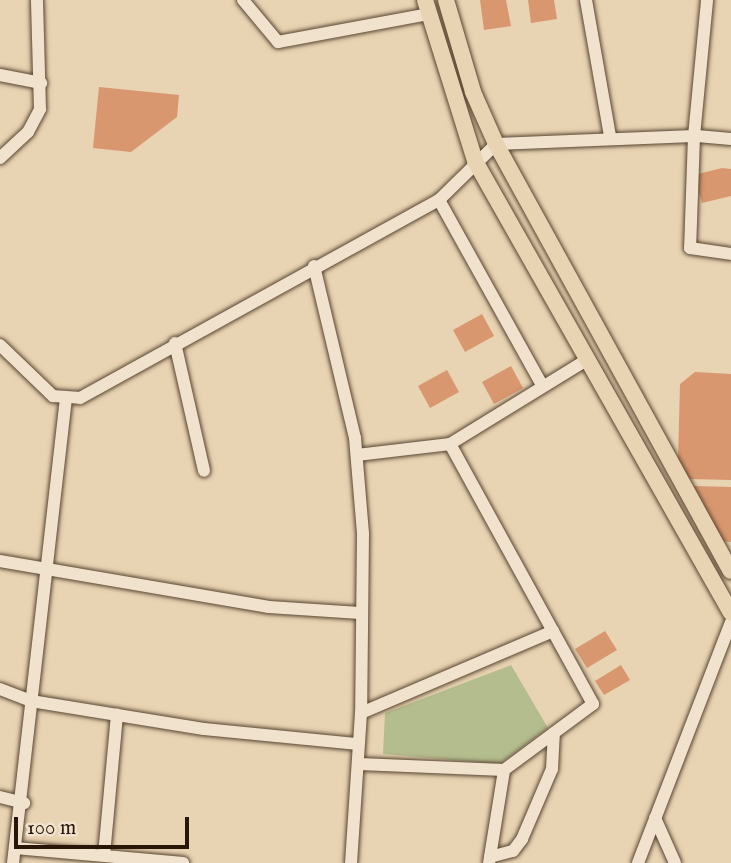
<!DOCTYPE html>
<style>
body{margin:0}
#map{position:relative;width:731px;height:863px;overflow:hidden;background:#e8d3b2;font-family:"IM FELL English",serif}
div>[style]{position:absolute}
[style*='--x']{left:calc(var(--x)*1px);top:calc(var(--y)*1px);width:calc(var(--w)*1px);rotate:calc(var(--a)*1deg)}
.green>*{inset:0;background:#b4bd8e}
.building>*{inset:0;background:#d9976f}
.roads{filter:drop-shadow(0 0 2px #584531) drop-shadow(0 0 2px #584531)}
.minor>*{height:12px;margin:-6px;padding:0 6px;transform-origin:6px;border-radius:6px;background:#f0e2cd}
.major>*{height:16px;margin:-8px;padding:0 8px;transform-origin:8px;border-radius:8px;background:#e8d3b2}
span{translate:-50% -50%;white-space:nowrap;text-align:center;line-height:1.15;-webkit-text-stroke:5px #f0e2cd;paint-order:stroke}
.scale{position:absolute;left:14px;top:817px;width:175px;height:32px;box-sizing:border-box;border:4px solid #281606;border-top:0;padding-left:9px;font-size:21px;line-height:24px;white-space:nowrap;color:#281606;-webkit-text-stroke:5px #f0e2cd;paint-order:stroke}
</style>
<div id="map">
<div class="green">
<div style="clip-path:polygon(511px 665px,548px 728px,499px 764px,383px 754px,385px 713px)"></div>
</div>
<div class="building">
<div style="clip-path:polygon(480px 0,506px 0,511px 26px,484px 30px)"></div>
<div style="clip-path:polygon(528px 0,554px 0,557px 19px,531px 23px)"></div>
<div style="clip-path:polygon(99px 87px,179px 95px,177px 117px,131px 152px,93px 148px)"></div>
<div style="clip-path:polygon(722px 168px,731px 169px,731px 196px,702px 203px,694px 175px)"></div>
<div style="clip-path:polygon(482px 314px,494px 336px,465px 352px,453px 330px)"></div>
<div style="clip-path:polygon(511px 366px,523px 388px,494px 404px,482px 382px)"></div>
<div style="clip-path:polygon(447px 370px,459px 392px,430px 408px,418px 386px)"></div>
<div style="clip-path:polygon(695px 372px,731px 374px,731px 480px,688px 479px,678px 460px,680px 384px)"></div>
<div style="clip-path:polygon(694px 486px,731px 487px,731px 542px,721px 541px)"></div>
<div style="clip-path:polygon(605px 631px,617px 650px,587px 668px,575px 649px)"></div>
<div style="clip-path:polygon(621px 665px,630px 680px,604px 695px,595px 681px)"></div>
</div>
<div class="roads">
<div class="minor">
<div style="--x:243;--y:0;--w:55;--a:50.2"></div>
<div style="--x:278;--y:42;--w:154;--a:-10.5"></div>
<div style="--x:586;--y:0;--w:138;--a:80"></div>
<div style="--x:0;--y:75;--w:42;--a:11"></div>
<div style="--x:731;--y:139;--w:37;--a:-175"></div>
<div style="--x:694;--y:136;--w:112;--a:92"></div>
<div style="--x:690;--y:248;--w:41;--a:8.3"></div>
<div style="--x:0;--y:158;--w:38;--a:-43"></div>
<div style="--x:28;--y:132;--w:26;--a:-62"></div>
<div style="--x:40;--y:109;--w:109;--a:-91.6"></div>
<div style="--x:439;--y:200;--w:212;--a:60.9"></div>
<div style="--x:314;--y:266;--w:177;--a:76.6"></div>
<div style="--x:355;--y:438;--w:96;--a:85.2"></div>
<div style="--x:363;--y:534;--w:179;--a:90.6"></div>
<div style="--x:361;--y:713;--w:150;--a:93.8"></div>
<div style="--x:175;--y:343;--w:131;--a:77.2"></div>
<div style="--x:0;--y:345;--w:74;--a:43.9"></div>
<div style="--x:53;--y:396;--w:27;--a:4"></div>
<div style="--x:80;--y:398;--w:410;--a:-28.9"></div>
<div style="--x:439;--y:200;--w:80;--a:-44.5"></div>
<div style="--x:496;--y:144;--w:198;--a:-2.3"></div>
<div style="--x:694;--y:136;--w:137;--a:-84.5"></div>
<div style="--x:357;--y:455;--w:94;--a:-6.7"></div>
<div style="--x:450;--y:444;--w:162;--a:-31.6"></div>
<div style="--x:0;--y:561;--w:273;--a:9.7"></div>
<div style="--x:269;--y:607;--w:91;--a:3.8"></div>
<div style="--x:0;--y:689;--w:33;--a:21"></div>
<div style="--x:31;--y:701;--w:175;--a:9.2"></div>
<div style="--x:204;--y:729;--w:155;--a:5.6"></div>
<div style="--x:361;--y:713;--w:209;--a:-23.1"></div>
<div style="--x:359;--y:764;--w:145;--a:2.4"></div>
<div style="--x:504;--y:770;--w:111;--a:-36.6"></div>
<div style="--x:593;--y:704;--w:297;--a:-118.8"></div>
<div style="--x:0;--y:797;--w:25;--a:14"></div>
<div style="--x:655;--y:818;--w:49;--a:66"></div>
<div style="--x:15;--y:848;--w:169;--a:5.1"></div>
<div style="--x:104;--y:855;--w:141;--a:-84.7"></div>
<div style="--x:490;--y:857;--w:24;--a:-15"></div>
<div style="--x:513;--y:851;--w:15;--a:-53"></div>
<div style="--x:522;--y:839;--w:76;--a:-66.8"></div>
<div style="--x:552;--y:769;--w:36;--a:-87"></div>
<div style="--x:13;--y:863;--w:468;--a:-83.5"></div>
<div style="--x:489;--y:863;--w:94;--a:-80.8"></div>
<div style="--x:638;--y:863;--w:258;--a:-68.9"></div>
</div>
<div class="major">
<div style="--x:425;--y:0;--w:169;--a:72.7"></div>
<div style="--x:475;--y:161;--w:519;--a:60.47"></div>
<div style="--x:446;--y:0;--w:96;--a:73.6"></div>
<div style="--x:473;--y:92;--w:57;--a:66.1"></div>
<div style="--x:496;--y:144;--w:487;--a:61.2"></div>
</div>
</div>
<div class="scale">100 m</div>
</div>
